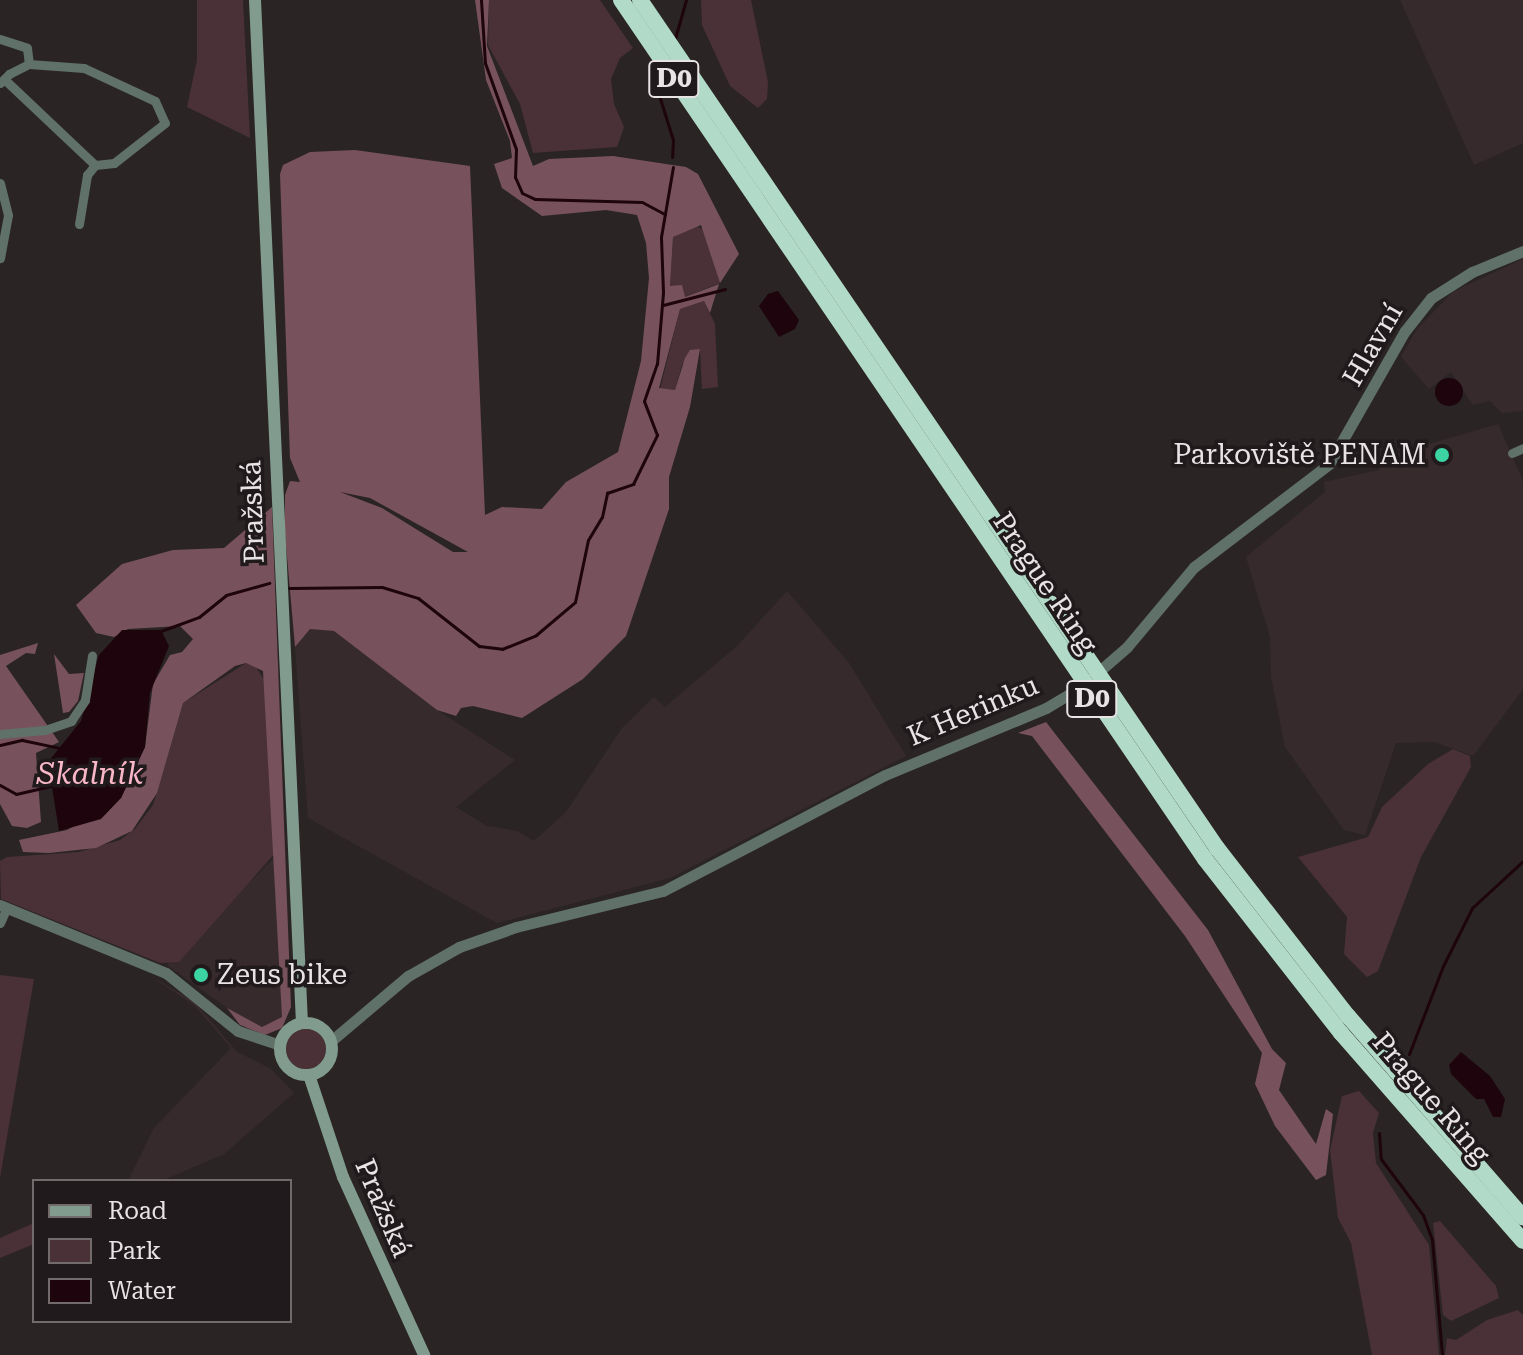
<!DOCTYPE html>
<meta charset="utf-8">
<style>
body{margin:0}
#map{position:relative;width:1523px;height:1355px;overflow:hidden;background:#2a2425;font-family:"Roboto Serif",serif}
div>[style]{position:absolute}
[style*='--x']{left:calc(var(--x)*1px);top:calc(var(--y)*1px);width:calc(var(--w)*1px);rotate:calc(var(--a)*1deg)}
.built>*{inset:0;background:#372a2d}
.green>*{inset:0;background:#4a3037}
.round{border-radius:50%}
.forest>*{inset:0;background:#77525c}
.water>*{inset:0;background:#1e040c}
.stream>*{height:3px;margin:-1.5px;padding:0 1.5px;transform-origin:1.5px;border-radius:1.5px;background:#1e040c}
.minor>*{height:9px;margin:-4.5px;padding:0 4.5px;transform-origin:4.5px;border-radius:4.5px;background:#607169}
.tertiary>*{height:11px;margin:-5.5px;padding:0 5.5px;transform-origin:5.5px;border-radius:5.5px;background:#607169}
.secondary>*{height:12px;margin:-6px;padding:0 6px;transform-origin:6px;border-radius:6px;background:#819b8f}
.secondary>.ring{margin:-6px;padding:0;box-sizing:content-box;background:none;border:12px solid #819b8f;border-radius:50%}
.motorway>*{height:16px;margin:-8px;padding:0 8px;transform-origin:8px;border-radius:8px;background:#b1dac8}
.dots>*{width:22px;height:22px;translate:-50% -50%;box-sizing:border-box;border:4px solid #211a1c;border-radius:50%}
span{translate:-50% -50%;white-space:nowrap;text-align:center;line-height:1.15;-webkit-text-stroke:7px #211a1c;paint-order:stroke}
.shield-label span{padding:2px 6px;background:#211a1c;border:2px solid;border-radius:6px;-webkit-text-stroke-width:0}
.shield-label{font-size:26px;color:#e8e4e5;font-weight:700}
.street-label{font-size:28px;color:#e8e4e5}
.poi-label{font-size:28px;color:#e8e4e5}
.right{translate:-100% -50%;text-align:right}
.left{translate:0 -50%;text-align:left}
.water-label{font-size:30px;color:#fab7c8;font-style:italic}
.legend{position:absolute;left:32px;top:1179px;width:260px;height:144px;box-sizing:border-box;background:#211a1c;border:2px solid #716b6c;margin:0;padding:10px 14px;list-style:none;font-size:24px;color:#e8e4e5}
.legend li{display:flex;align-items:center;gap:16px;height:40px}
.legend b{width:40px;border:2px solid #716b6c}
</style>
<div id="map">
<div class="built">
<div style="clip-path:polygon(1400px 0,1523px 0,1523px 143px,1474px 165px)"></div>
<div style="clip-path:polygon(1523px 259px,1523px 411px,1502px 413px,1490px 401px,1473px 405px,1451px 372px,1429px 389px,1401px 357px,1417px 329px,1454px 291px)"></div>
<div style="clip-path:polygon(1498px 424px,1523px 481px,1523px 689px,1473px 756px,1435px 742px,1396px 743px,1365px 835px,1344px 830px,1285px 747px,1271px 676px,1270px 637px,1246px 557px,1325px 492px,1324px 482px,1379px 470px,1385px 457px)"></div>
<div style="clip-path:polygon(787px 591px,849px 663px,906px 756px,670px 878px,497px 923px,308px 818px,295px 647px,310px 628px,334px 631px,437px 710px,515px 760px,456px 807px,487px 826px,517px 831px,534px 841px,566px 812px,622px 728px,654px 697px,665px 707px,737px 646px)"></div>
<div style="clip-path:polygon(274px 858px,284px 989px,282px 1017px,262px 1027px,251px 1025px,167px 965px)"></div>
<div style="clip-path:polygon(149px 975px,194px 1001px,237px 1052px,271px 1069px,294px 1093px,224px 1154px,161px 1181px,128px 1181px,154px 1128px,231px 1048px,195px 1006px)"></div>
</div>
<div class="green">
<div style="clip-path:polygon(197px 0,243px 0,250px 138px,187px 107px,197px 60px)"></div>
<div style="clip-path:polygon(489px 0,600px 0,633px 48px,620px 58px,611px 79px,614px 104px,624px 127px,617px 147px,533px 153px,520px 104px,488px 45px)"></div>
<div style="clip-path:polygon(701px 0,751px 0,768px 82px,767px 99px,758px 108px,730px 86px,702px 25px)"></div>
<div style="clip-path:polygon(695px 225px,704px 230px,720px 283px,684px 297px,670px 286px,673px 237px)"></div>
<div style="clip-path:polygon(704px 301px,715px 324px,718px 387px,702px 389px,700px 349px,682px 365px,675px 390px,660px 389px,680px 309px)"></div>
<div style="clip-path:polygon(246px 663px,256px 667px,267px 684px,276px 852px,179px 962px,160px 963px,1px 899px,0 861px,7px 857px,79px 852px,120px 840px,135px 829px,153px 805px,183px 703px)"></div>
<div style="clip-path:polygon(1453px 749px,1470px 756px,1471px 767px,1421px 857px,1378px 971px,1367px 977px,1344px 954px,1347px 917px,1298px 857px,1368px 837px,1382px 807px,1428px 764px)"></div>
<div style="clip-path:polygon(0 975px,34px 979px,0 1178px)"></div>
<div class="round" style="left:286px;top:1029px;width:40px;height:40px"></div>
<div style="clip-path:polygon(1359px 1091px,1379px 1113px,1373px 1133px,1376px 1163px,1429px 1245px,1439px 1355px,1372px 1355px,1351px 1243px,1338px 1218px,1330px 1150px,1342px 1096px)"></div>
<div style="clip-path:polygon(1440px 1221px,1496px 1286px,1499px 1298px,1451px 1321px,1443px 1315px,1433px 1223px)"></div>
<div style="clip-path:polygon(34px 1223px,34px 1244px,0 1258px,0 1238px)"></div>
<div style="clip-path:polygon(1518px 1310px,1523px 1315px,1523px 1355px,1445px 1355px,1447px 1338px,1456px 1340px,1487px 1320px)"></div>
</div>
<div class="forest">
<div style="clip-path:polygon(evenodd,475px 0,489px 0,487px 46px,533px 166px,549px 159px,613px 156px,686px 167px,698px 174px,739px 254px,720px 283px,701px 225px,673px 237px,670px 286px,682px 285px,685px 297px,719px 284px,710px 313px,704px 301px,680px 309px,659px 388px,675px 390px,685px 358px,690px 350px,700px 349px,690px 407px,669px 477px,669px 509px,626px 636px,583px 679px,522px 718px,473px 706px,461px 708px,456px 716px,437px 710px,334px 631px,310px 629px,295px 647px,285px 534px,285px 495px,290px 481px,300px 482px,290px 458px,280px 174px,283px 165px,310px 152px,355px 150px,470px 166px,485px 515px,502px 507px,542px 509px,566px 482px,618px 452px,641px 361px,649px 278px,646px 243px,637px 215px,606px 210px,542px 216px,502px 188px,494px 164px,512px 158px,510px 141px,486px 80px,475px 0,340px 492px,370px 498px,468px 552px,453px 552px,382px 508px,340px 492px)"></div>
<div style="clip-path:polygon(272px 507px,291px 1007px,282px 1028px,265px 1035px,240px 1025px,227px 1008px,262px 1027px,282px 1017px,263px 671px,246px 663px,235px 666px,183px 703px,157px 793px,132px 831px,96px 848px,49px 853px,23px 852px,19px 840px,67px 830px,121px 798px,145px 747px,153px 684px,170px 655px,182px 652px,193px 639px,180px 626px,128px 629px,114px 637px,96px 633px,76px 605px,122px 564px,173px 550px,224px 548px)"></div>
<div style="clip-path:polygon(38px 643px,35px 654px,26px 653px,6px 666px,59px 742px,36px 753px,41px 822px,27px 828px,12px 826px,0 804px,0 655px)"></div>
<div style="clip-path:polygon(54px 654px,69px 674px,84px 673px,78px 701px,69px 712px,63px 713px)"></div>
<div style="clip-path:polygon(1046px 722px,1208px 930px,1272px 1049px,1286px 1063px,1279px 1090px,1316px 1144px,1326px 1109px,1333px 1114px,1326px 1175px,1316px 1180px,1275px 1126px,1255px 1084px,1262px 1053px,1185px 936px,1032px 736px,1018px 733px)"></div>
</div>
<div class="water">
<div style="clip-path:polygon(778px 291px,799px 320px,795px 329px,779px 337px,759px 306px,768px 294px)"></div>
<div class="round" style="left:1435px;top:378px;width:28px;height:28px"></div>
<div style="clip-path:polygon(122px 630px,161px 630px,169px 646px,150px 693px,145px 747px,121px 798px,101px 819px,59px 831px,48px 762px,81px 721px,99px 655px)"></div>
<div style="clip-path:polygon(1461px 1052px,1490px 1076px,1505px 1099px,1501px 1117px,1493px 1117px,1484px 1099px,1476px 1099px,1451px 1074px,1449px 1065px)"></div>
</div>
<div class="stream">
<div style="--x:481;--y:0;--w:63;--a:86.4"></div>
<div style="--x:485;--y:63;--w:91;--a:70.2"></div>
<div style="--x:516;--y:149;--w:28;--a:92"></div>
<div style="--x:515;--y:177;--w:17;--a:66"></div>
<div style="--x:522;--y:193;--w:14;--a:25"></div>
<div style="--x:535;--y:199;--w:107;--a:1.6"></div>
<div style="--x:642;--y:202;--w:26;--a:28"></div>
<div style="--x:674;--y:42;--w:44;--a:-74.1"></div>
<div style="--x:658;--y:65;--w:15;--a:106"></div>
<div style="--x:654;--y:79;--w:64;--a:72.7"></div>
<div style="--x:673;--y:140;--w:17;--a:93"></div>
<div style="--x:663;--y:305;--w:64;--a:-14.5"></div>
<div style="--x:289;--y:588;--w:93;--a:-0.6"></div>
<div style="--x:382;--y:587;--w:38;--a:17"></div>
<div style="--x:418;--y:598;--w:78;--a:38.2"></div>
<div style="--x:479;--y:646;--w:23;--a:7"></div>
<div style="--x:502;--y:649;--w:37;--a:-22"></div>
<div style="--x:536;--y:635;--w:51;--a:-40.2"></div>
<div style="--x:575;--y:602;--w:63;--a:-78.2"></div>
<div style="--x:588;--y:540;--w:27;--a:-59"></div>
<div style="--x:602;--y:517;--w:25;--a:-78"></div>
<div style="--x:607;--y:493;--w:28;--a:-19"></div>
<div style="--x:633;--y:484;--w:55;--a:-63.9"></div>
<div style="--x:657;--y:435;--w:36;--a:-111"></div>
<div style="--x:644;--y:401;--w:39;--a:-71"></div>
<div style="--x:657;--y:364;--w:72;--a:-85.2"></div>
<div style="--x:663;--y:292;--w:55;--a:-92.1"></div>
<div style="--x:661;--y:237;--w:71;--a:-80.3"></div>
<div style="--x:158;--y:632;--w:44;--a:-20.1"></div>
<div style="--x:199;--y:617;--w:35;--a:-39"></div>
<div style="--x:226;--y:595;--w:45;--a:-15.6"></div>
<div style="--x:0;--y:745;--w:23;--a:-13"></div>
<div style="--x:22;--y:740;--w:38;--a:12"></div>
<div style="--x:0;--y:785;--w:18;--a:29"></div>
<div style="--x:16;--y:794;--w:37;--a:-13"></div>
<div style="--x:1409;--y:1054;--w:94;--a:-68.9"></div>
<div style="--x:1443;--y:966;--w:65;--a:-63.4"></div>
<div style="--x:1472;--y:908;--w:69;--a:-42.7"></div>
<div style="--x:1379;--y:1133;--w:26;--a:86"></div>
<div style="--x:1381;--y:1159;--w:70;--a:53.1"></div>
<div style="--x:1423;--y:1215;--w:27;--a:70"></div>
<div style="--x:1432;--y:1240;--w:115;--a:85"></div>
</div>
<div class="minor">
<div style="--x:0;--y:39;--w:28;--a:18"></div>
<div style="--x:27;--y:48;--w:16;--a:83"></div>
<div style="--x:0;--y:83;--w:13;--a:-45"></div>
<div style="--x:9;--y:74;--w:22;--a:-27"></div>
<div style="--x:29;--y:64;--w:55;--a:4.2"></div>
<div style="--x:84;--y:68;--w:78;--a:24.9"></div>
<div style="--x:155;--y:101;--w:24;--a:66"></div>
<div style="--x:165;--y:123;--w:65;--a:141.9"></div>
<div style="--x:114;--y:163;--w:19;--a:174"></div>
<div style="--x:95;--y:165;--w:125;--a:-136.6"></div>
<div style="--x:0;--y:183;--w:33;--a:76"></div>
<div style="--x:8;--y:215;--w:44;--a:100.5"></div>
<div style="--x:79;--y:224;--w:50;--a:-80.7"></div>
<div style="--x:87;--y:175;--w:13;--a:-51"></div>
<div style="--x:1512;--y:453;--w:12;--a:-24"></div>
<div style="--x:0;--y:734;--w:45;--a:-5.1"></div>
<div style="--x:45;--y:730;--w:28;--a:-19"></div>
<div style="--x:71;--y:721;--w:25;--a:-56"></div>
<div style="--x:85;--y:700;--w:45;--a:-81"></div>
<div style="--x:0;--y:923;--w:17;--a:-66"></div>
</div>
<div class="tertiary">
<div style="--x:0;--y:905;--w:179;--a:22.3"></div>
<div style="--x:166;--y:973;--w:92;--a:38.9"></div>
<div style="--x:238;--y:1031;--w:44;--a:18.4"></div>
<div style="--x:331;--y:1041;--w:101;--a:-40.2"></div>
<div style="--x:408;--y:976;--w:59;--a:-29.6"></div>
<div style="--x:459;--y:947;--w:60;--a:-19.3"></div>
<div style="--x:516;--y:927;--w:151;--a:-13.8"></div>
<div style="--x:663;--y:891;--w:250;--a:-27.6"></div>
<div style="--x:885;--y:775;--w:174;--a:-22.6"></div>
<div style="--x:1046;--y:708;--w:41;--a:-31"></div>
<div style="--x:1081;--y:687;--w:61;--a:-41"></div>
<div style="--x:1127;--y:647;--w:104;--a:-50.1"></div>
<div style="--x:1194;--y:567;--w:170;--a:-37.3"></div>
<div style="--x:1329;--y:464;--w:153;--a:-60.3"></div>
<div style="--x:1405;--y:331;--w:42;--a:-51.8"></div>
<div style="--x:1431;--y:298;--w:49;--a:-32.4"></div>
<div style="--x:1472;--y:272;--w:55;--a:-22.4"></div>
</div>
<div class="secondary">
<div style="--x:255;--y:0;--w:1024;--a:87.37"></div>
<div class="ring" style="left:280px;top:1023px;width:40px;height:40px"></div>
<div style="--x:309;--y:1075;--w:108;--a:71.6"></div>
<div style="--x:343;--y:1177;--w:196;--a:65.5"></div>
</div>
<div class="motorway">
<div style="--x:621;--y:0;--w:1039;--a:55.79"></div>
<div style="--x:1205;--y:859;--w:221;--a:52"></div>
<div style="--x:1341;--y:1033;--w:276;--a:48.8"></div>
<div style="--x:640;--y:0;--w:1026;--a:55.77"></div>
<div style="--x:1217;--y:848;--w:213;--a:52.1"></div>
<div style="--x:1348;--y:1016;--w:267;--a:49"></div>
</div>
<div class="dots">
<div style="left:1442px;top:455px;background:#3dd4a3"></div>
<div style="left:201px;top:975px;background:#3dd4a3"></div>
</div>
<div class="shield-label">
<span style="left:674px;top:79px">D0</span>
<span style="left:1092px;top:699px">D0</span>
</div>
<div class="street-label">
<span style="left:1373px;top:345px;rotate:-60deg">Hlavní</span>
<span style="left:253px;top:512px;rotate:-92deg">Pražská</span>
<span style="left:1045px;top:583px;rotate:56deg">Prague Ring</span>
<span style="left:973px;top:711px;rotate:-23deg">K Herinku</span>
<span style="left:1431px;top:1098px;rotate:49deg">Prague Ring</span>
<span style="left:383px;top:1208px;rotate:67deg">Pražská</span>
</div>
<div class="poi-label">
<span class="right" style="left:1426px;top:455px">Parkoviště PENAM</span>
<span class="left" style="left:217px;top:975px">Zeus bike</span>
</div>
<div class="water-label">
<span style="left:90px;top:774px">Skalník</span>
</div>
<ul class="legend">
<li><b style="height:10px;background:#819b8f"></b>Road</li>
<li><b style="height:22px;background:#4a3037"></b>Park</li>
<li><b style="height:22px;background:#1e040c"></b>Water</li>
</ul>
</div>
